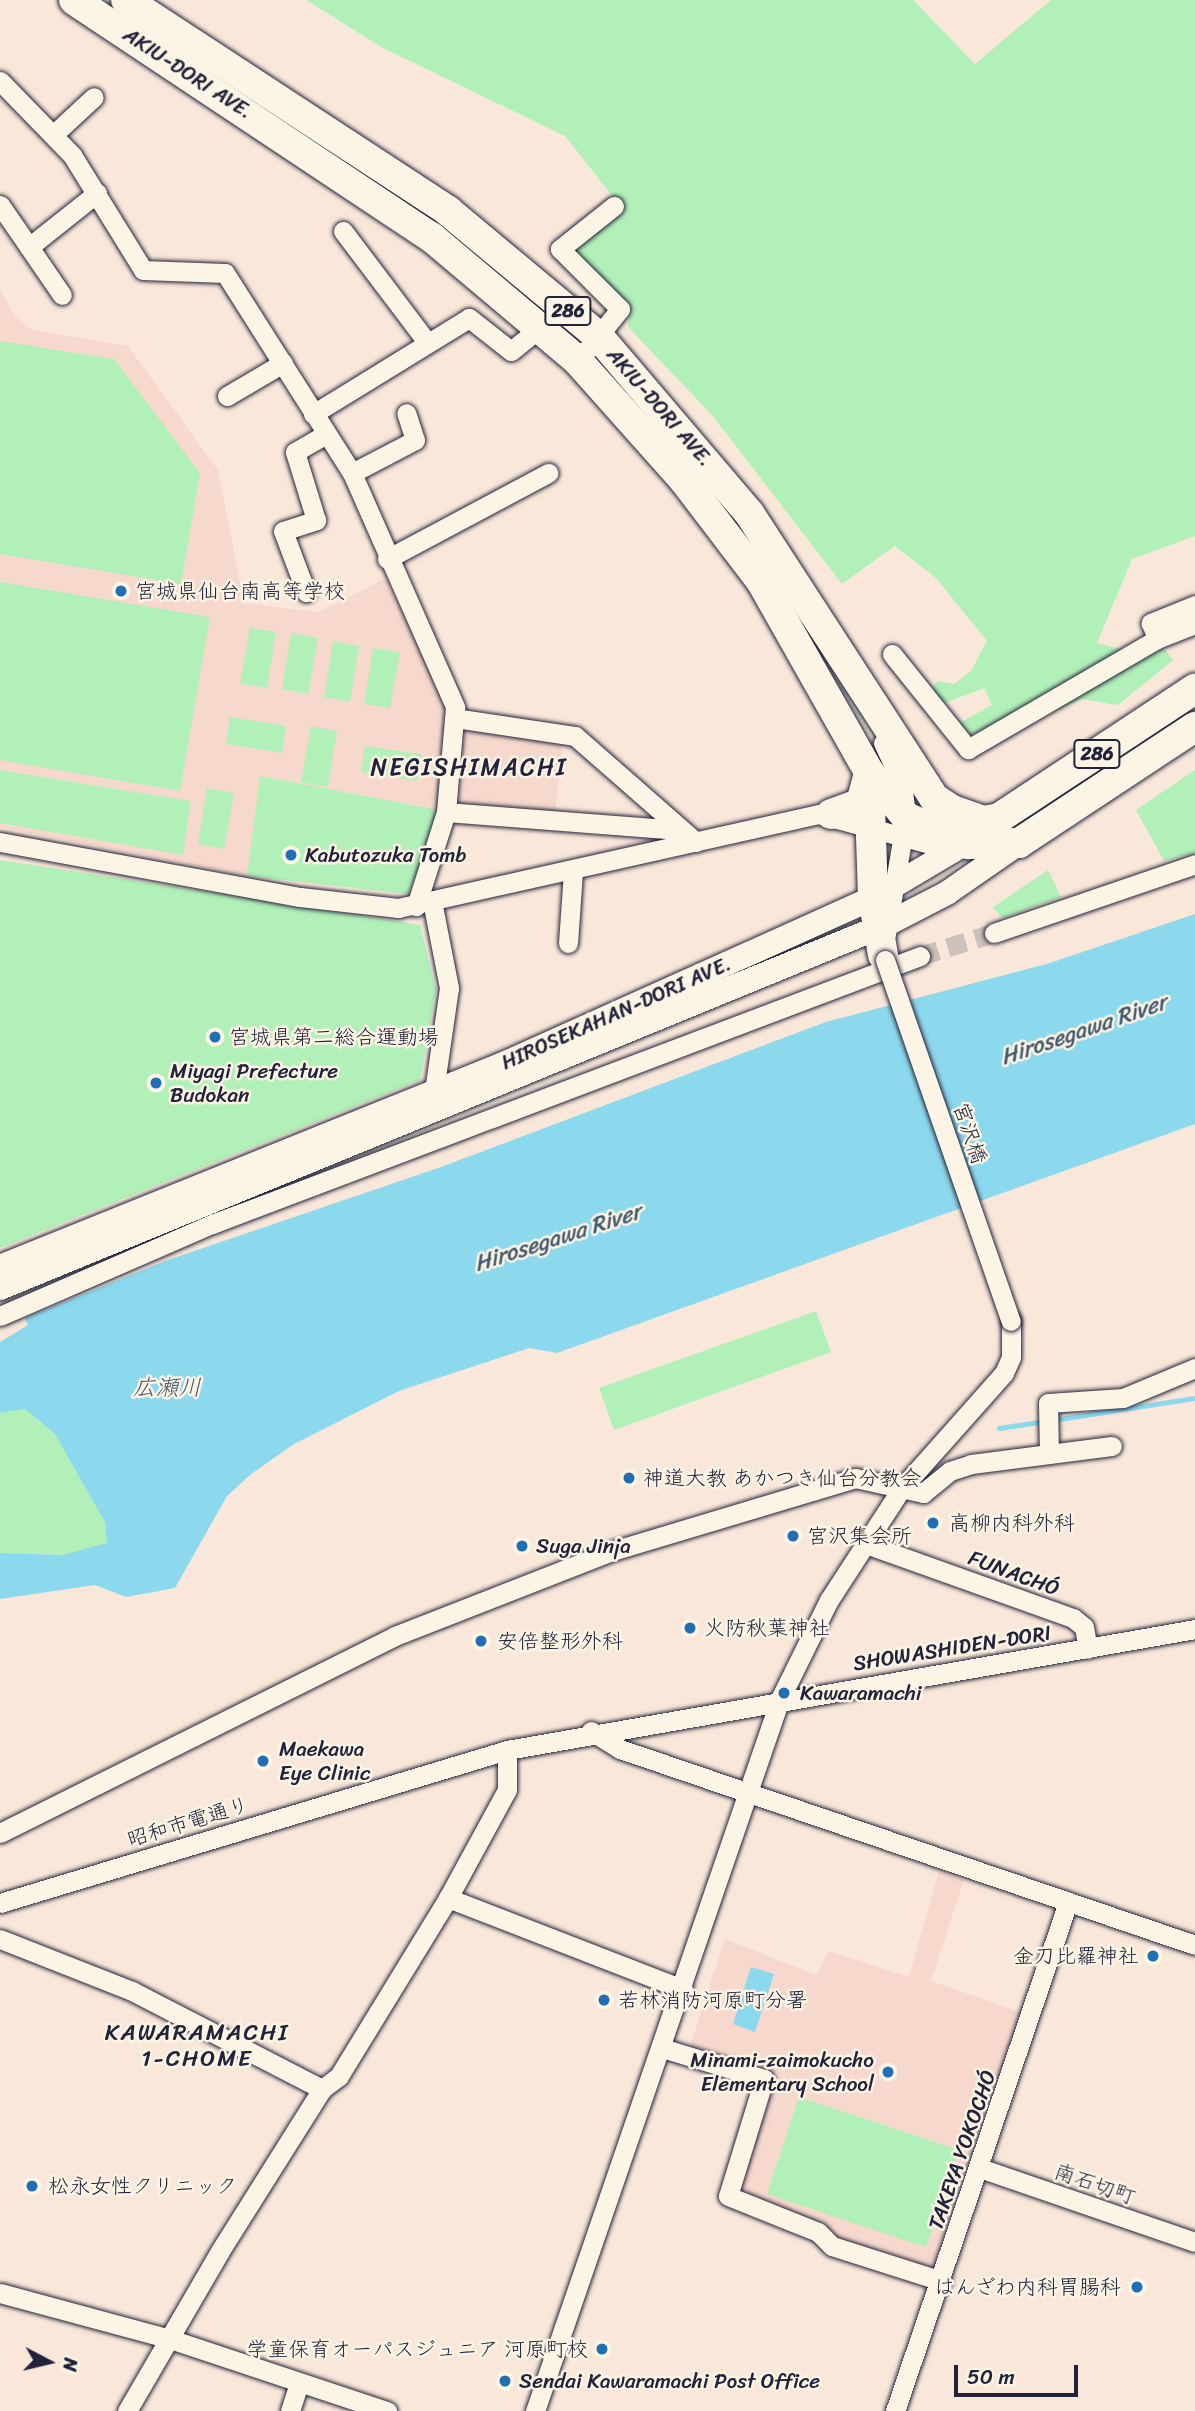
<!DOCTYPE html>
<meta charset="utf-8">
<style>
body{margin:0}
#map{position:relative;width:1195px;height:2411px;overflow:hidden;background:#f9e8da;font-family:Sriracha,"Klee One",sans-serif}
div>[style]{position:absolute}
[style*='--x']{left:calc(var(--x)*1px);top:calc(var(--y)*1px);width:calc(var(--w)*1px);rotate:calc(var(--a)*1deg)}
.built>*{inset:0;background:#f6d8cd}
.green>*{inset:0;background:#b1f0b8}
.water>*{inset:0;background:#8cd8ec}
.stream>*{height:5px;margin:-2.5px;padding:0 2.5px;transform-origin:2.5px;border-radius:2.5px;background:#8cd8ec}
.minor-tunnel>*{height:19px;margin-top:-9.5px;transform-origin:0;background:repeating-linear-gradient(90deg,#cec0ba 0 19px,transparent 0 29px)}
.roads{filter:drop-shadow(0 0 2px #22223b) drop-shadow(0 0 2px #22223b)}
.minor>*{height:19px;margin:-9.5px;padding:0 9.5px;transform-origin:9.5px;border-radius:9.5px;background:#fcf5e5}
.major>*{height:24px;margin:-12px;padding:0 12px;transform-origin:12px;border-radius:12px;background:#fcf5e5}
.highway>*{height:30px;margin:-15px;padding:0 15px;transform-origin:15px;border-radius:15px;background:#fcf5e5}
.bridges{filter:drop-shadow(0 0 2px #22223b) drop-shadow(0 0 2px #22223b)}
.minor-bridge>*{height:19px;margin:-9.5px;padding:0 9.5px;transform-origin:9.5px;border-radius:9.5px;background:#fcf5e5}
.dots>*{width:19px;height:19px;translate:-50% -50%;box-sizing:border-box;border:4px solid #fcf5e5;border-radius:50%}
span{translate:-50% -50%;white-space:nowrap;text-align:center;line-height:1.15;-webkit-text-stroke:5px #fcf5e5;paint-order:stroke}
.shield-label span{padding:2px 5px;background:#fcf5e5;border:2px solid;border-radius:5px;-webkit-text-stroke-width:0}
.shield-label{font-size:19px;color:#22223b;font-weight:700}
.street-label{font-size:21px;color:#22223b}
.poi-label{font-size:21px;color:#22223b}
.left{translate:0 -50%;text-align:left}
.right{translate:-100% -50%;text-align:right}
.water-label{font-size:23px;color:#425970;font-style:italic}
.neighbourhood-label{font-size:23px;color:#22223b;letter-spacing:2px}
.quarter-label{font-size:24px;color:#22223b;letter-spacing:2px}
.north{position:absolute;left:14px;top:2327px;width:70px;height:70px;-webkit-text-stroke:5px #fcf5e5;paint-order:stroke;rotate:97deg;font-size:19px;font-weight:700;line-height:28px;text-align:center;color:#22223b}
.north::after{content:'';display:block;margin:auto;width:24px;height:32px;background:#22223b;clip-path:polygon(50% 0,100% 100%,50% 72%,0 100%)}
.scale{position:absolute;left:954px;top:2365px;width:124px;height:32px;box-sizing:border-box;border:4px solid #22223b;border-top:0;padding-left:9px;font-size:21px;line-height:24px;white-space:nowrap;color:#22223b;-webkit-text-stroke:5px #fcf5e5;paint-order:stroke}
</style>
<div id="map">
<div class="built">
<div style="clip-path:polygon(0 289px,14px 315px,32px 330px,128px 346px,218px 470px,244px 603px,319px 612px,386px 578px,447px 709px,439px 810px,260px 776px,247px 876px,0 827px)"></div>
<div style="clip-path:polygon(461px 728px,563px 738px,555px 816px,461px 808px,454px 796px)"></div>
<div style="clip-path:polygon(939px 1871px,964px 1880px,931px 1981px,1023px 2013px,938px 2274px,835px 2242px,734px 2194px,775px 2073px,690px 2046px,725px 1939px,816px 1975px,829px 1951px,909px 1977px)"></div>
</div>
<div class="green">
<div style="clip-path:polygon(94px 0,100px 0,423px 211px,574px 337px,404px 202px)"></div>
<div style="clip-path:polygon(306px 0,913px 0,975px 64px,1051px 0,1195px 0,1195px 536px,1132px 559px,1097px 643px,1129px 651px,1159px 641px,1173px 660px,1118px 705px,1082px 699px,997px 738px,950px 728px,992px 705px,984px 688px,942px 704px,931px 688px,938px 681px,954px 684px,971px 671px,987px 641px,936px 578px,895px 546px,842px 584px,712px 415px,628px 327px,629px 308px,575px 258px,575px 249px,625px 212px,565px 136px,381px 47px)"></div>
<div style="clip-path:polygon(0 341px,114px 359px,200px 473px,181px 584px,0 554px)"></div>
<div style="clip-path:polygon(598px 363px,741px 525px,827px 654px,878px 743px,776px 579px)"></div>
<div style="clip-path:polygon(0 582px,210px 617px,180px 791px,0 760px)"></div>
<div style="clip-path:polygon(250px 628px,276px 632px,267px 688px,240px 684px)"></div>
<div style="clip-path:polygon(291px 633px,318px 638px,308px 694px,282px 689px)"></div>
<div style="clip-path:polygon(333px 641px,359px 646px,350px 702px,324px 697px)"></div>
<div style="clip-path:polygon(373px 648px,400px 652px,390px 708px,364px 704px)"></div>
<div style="clip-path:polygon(230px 717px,286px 726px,282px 753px,226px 744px)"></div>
<div style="clip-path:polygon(311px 726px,337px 731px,328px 787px,301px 782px)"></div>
<div style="clip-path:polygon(365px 746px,421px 754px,417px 781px,361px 772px)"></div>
<div style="clip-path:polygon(0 770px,191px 801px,183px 855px,0 823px)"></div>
<div style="clip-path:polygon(1195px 770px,1195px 853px,1164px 861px,1136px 810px)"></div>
<div style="clip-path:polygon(260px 776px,439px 810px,409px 894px,247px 876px)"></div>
<div style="clip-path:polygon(207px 788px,234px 793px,224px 849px,198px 844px)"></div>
<div style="clip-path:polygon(0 860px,420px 925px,436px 990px,420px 1080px,0 1248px)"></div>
<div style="clip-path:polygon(1048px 870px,1061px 897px,1002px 918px,993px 907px)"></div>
<div style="clip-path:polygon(816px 1311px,831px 1352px,614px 1430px,599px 1388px)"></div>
<div style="clip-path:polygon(25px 1409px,55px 1434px,83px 1478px,105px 1522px,107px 1544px,62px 1555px,0 1553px,0 1413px)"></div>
<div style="clip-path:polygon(799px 2097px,959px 2150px,926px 2247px,767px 2194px)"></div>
</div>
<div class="water">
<div style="clip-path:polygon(1195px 914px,1195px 1124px,557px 1353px,529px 1348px,399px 1391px,294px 1444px,251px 1474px,227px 1496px,175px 1588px,126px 1597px,95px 1585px,0 1599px,0 1553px,62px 1555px,107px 1543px,105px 1522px,55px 1434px,25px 1409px,0 1413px,0 1342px,28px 1325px,25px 1318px,165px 1261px,441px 1167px,826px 1022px,1050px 963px)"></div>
<div style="clip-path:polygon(751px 1967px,774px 1974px,755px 2032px,733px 2024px)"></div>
</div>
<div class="stream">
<div style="--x:1053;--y:1420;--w:144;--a:-8.8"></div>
<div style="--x:999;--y:1428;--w:46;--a:-8.8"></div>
</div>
<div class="minor-tunnel">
<div style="--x:920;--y:956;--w:77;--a:-17.3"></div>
</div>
<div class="roads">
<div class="minor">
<div style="--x:0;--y:81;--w:103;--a:45.8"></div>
<div style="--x:72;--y:155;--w:135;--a:58.3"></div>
<div style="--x:143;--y:270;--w:82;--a:2.1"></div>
<div style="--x:225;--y:273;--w:237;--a:57.6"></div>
<div style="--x:352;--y:473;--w:256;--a:66.2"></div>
<div style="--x:455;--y:707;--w:105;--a:94.9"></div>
<div style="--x:446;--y:812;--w:99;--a:107.7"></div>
<div style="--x:54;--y:134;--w:54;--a:-42.8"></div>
<div style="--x:0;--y:205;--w:51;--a:55.4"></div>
<div style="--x:29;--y:247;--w:87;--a:-38.5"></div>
<div style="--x:343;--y:231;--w:139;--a:52.9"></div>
<div style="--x:29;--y:247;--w:58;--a:55.5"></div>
<div style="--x:578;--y:361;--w:67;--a:-51.1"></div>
<div style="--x:620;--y:309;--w:85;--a:-135"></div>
<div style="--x:560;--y:249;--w:69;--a:-38.5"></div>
<div style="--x:227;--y:396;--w:65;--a:-30.5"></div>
<div style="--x:313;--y:414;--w:183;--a:-31.6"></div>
<div style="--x:469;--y:318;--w:53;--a:38.2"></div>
<div style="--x:511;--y:351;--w:38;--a:-39"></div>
<div style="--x:352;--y:473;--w:71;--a:-27.6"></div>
<div style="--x:415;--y:440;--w:28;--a:-108"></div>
<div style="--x:387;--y:559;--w:183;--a:-28.1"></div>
<div style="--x:306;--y:592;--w:65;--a:-110.7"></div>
<div style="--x:283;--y:531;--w:35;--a:-18"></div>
<div style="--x:316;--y:520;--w:71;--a:-107.2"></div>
<div style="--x:295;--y:452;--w:34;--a:-30"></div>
<div style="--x:1195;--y:605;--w:48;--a:157.8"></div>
<div style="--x:1151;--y:623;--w:17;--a:69"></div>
<div style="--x:1157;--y:639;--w:41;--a:-21.5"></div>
<div style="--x:892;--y:654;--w:122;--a:51.3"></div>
<div style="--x:968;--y:749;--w:219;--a:-30.2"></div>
<div style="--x:455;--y:718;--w:121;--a:8.5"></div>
<div style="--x:575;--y:736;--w:161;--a:41.2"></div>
<div style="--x:883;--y:743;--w:44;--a:64.6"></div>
<div style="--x:902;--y:783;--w:34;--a:83"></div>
<div style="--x:906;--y:817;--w:119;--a:99.7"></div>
<div style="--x:446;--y:812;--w:234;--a:4.4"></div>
<div style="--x:0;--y:842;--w:305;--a:10.4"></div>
<div style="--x:300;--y:897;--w:99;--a:6.4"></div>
<div style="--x:398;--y:908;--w:431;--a:-12.6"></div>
<div style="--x:819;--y:814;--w:118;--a:15.2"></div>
<div style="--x:933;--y:845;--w:23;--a:0"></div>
<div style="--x:432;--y:901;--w:89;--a:78.9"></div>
<div style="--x:449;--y:988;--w:104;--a:98.3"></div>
<div style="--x:994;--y:933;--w:213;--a:-18.9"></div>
<div style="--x:568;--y:943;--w:71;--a:-86"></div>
<div style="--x:0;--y:1316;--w:231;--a:-23.5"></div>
<div style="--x:212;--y:1224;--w:757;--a:-20.73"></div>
<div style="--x:1049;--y:1454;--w:51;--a:-91.1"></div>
<div style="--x:1048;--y:1403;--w:75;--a:-3.8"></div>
<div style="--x:1123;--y:1398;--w:78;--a:-22.6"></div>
<div style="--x:866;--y:1544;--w:220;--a:19.7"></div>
<div style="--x:1073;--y:1618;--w:14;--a:39"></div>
<div style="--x:1084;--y:1627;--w:22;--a:80"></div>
<div style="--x:591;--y:1731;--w:34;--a:32"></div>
<div style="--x:620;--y:1749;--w:607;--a:18.82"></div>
<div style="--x:0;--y:1833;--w:441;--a:-26.5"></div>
<div style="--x:395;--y:1636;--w:230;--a:-21.4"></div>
<div style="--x:609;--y:1552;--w:257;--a:-16.7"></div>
<div style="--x:855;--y:1478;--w:70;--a:12.4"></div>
<div style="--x:923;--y:1493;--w:35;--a:-39"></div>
<div style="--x:950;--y:1471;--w:22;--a:-18"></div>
<div style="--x:971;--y:1464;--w:142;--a:-7.3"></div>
<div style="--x:448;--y:1898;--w:252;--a:21.2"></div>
<div style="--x:0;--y:1903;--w:530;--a:-16.79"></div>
<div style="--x:507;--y:1750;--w:699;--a:-9.97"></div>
<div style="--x:0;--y:1939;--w:142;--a:21.5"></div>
<div style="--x:132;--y:1991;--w:214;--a:27.3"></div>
<div style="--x:662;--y:2048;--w:107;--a:16.9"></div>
<div style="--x:764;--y:2079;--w:122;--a:107.1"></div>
<div style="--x:728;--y:2196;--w:97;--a:21.8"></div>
<div style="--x:818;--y:2232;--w:20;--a:45"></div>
<div style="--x:832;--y:2246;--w:115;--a:17.7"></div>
<div style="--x:980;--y:2168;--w:227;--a:19"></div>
<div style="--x:0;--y:2293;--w:176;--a:15.1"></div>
<div style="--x:170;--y:2339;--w:229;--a:18.4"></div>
<div style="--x:127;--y:2411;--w:185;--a:-59.8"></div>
<div style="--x:220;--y:2251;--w:191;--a:-57.8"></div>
<div style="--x:322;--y:2089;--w:21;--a:-37"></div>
<div style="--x:339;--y:2076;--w:209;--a:-58.5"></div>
<div style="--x:448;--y:1898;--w:123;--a:-61.4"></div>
<div style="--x:507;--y:1790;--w:40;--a:-90"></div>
<div style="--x:290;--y:2411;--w:29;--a:-72"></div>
<div style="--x:535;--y:2411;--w:753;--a:-71.01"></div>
<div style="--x:780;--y:1699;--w:110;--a:-63.7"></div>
<div style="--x:829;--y:1600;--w:132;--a:-57"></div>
<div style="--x:901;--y:1489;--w:155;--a:-48.4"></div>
<div style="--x:1004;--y:1373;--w:17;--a:-66"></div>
<div style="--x:1011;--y:1357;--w:36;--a:-90"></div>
<div style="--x:895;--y:2411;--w:538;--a:-71.23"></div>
</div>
<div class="major">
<div style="--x:0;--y:1267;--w:548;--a:-21.98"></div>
<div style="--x:508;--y:1062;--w:400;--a:-24.2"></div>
<div style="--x:873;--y:898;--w:122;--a:-30.6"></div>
<div style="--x:0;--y:1288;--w:959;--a:-22.31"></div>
<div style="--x:887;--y:924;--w:68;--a:-27.3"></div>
<div style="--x:947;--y:893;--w:88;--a:-34.8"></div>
</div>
<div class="highway">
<div style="--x:74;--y:0;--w:429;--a:33.6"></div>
<div style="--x:431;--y:237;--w:192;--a:40.1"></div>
<div style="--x:578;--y:361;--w:159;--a:48.3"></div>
<div style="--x:684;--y:480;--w:127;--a:52.7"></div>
<div style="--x:761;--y:581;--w:219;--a:60.5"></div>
<div style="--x:869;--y:772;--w:58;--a:50.6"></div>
<div style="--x:906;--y:817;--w:68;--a:23.5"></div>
<div style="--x:968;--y:844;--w:51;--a:-1.1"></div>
<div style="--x:1019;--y:843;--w:211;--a:-33.4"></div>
<div style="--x:126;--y:0;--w:385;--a:33.2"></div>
<div style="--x:448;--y:211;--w:197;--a:39.8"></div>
<div style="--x:599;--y:337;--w:231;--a:49.6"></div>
<div style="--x:749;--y:513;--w:340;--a:57"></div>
<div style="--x:934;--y:798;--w:22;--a:34"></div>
<div style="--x:952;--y:810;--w:34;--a:19"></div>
<div style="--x:984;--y:821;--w:15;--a:-11"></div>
<div style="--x:999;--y:818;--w:235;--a:-33.4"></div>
<div style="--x:869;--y:776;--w:122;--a:88.1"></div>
<div style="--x:873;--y:898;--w:58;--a:80"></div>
<div style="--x:831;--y:814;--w:32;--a:-20"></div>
<div style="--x:861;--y:803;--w:31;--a:-75"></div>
</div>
</div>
<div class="bridges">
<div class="minor-bridge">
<div style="--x:885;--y:960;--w:382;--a:70.8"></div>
</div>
</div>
<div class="dots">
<div style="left:121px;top:591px;background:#1f6fb2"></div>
<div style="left:291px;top:855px;background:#1f6fb2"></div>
<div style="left:215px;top:1037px;background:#1f6fb2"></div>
<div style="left:156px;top:1083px;background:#1f6fb2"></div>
<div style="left:629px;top:1478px;background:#1f6fb2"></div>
<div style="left:933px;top:1523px;background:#1f6fb2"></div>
<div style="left:793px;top:1536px;background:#1f6fb2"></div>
<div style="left:522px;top:1546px;background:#1f6fb2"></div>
<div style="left:690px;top:1628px;background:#1f6fb2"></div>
<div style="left:481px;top:1641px;background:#1f6fb2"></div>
<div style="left:784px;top:1693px;background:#1f6fb2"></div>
<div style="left:263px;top:1761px;background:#1f6fb2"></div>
<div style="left:1153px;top:1956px;background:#1f6fb2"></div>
<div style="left:604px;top:2000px;background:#1f6fb2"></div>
<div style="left:888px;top:2072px;background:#1f6fb2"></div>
<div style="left:32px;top:2186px;background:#1f6fb2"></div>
<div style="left:1137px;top:2287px;background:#1f6fb2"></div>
<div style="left:602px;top:2349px;background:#1f6fb2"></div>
<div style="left:505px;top:2381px;background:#1f6fb2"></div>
</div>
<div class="shield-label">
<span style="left:568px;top:311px">286</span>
<span style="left:1097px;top:754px">286</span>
</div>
<div class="street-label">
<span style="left:188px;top:73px;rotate:33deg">AKIU-DORI AVE.</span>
<span style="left:660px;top:407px;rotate:49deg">AKIU-DORI AVE.</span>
<span style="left:616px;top:1013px;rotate:-24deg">HIROSEKAHAN-DORI AVE.</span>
<span style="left:970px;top:1133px;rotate:71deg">宮沢橋</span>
<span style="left:1014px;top:1573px;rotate:20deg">FUNACHÓ</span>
<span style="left:952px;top:1648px;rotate:-9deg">SHOWASHIDEN-DORI</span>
<span style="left:188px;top:1822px;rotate:-17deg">昭和市電通り</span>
<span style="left:962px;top:2150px;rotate:-71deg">TAKEYA YOKOCHÓ</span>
<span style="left:1095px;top:2184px;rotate:19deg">南石切町</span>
</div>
<div class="poi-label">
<span class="left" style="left:135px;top:591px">宮城県仙台南高等学校</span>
<span class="left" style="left:305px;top:855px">Kabutozuka Tomb</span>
<span class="left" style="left:229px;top:1037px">宮城県第二総合運動場</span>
<span class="left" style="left:170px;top:1083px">Miyagi Prefecture<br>Budokan</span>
<span class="left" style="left:643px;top:1478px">神道大教 あかつき仙台分教会</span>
<span class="left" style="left:949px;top:1523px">高柳内科外科</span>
<span class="left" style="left:807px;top:1536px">宮沢集会所</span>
<span class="left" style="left:536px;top:1546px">Suga Jinja</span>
<span class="left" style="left:704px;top:1628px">火防秋葉神社</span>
<span class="left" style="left:497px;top:1641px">安倍整形外科</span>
<span class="left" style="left:800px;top:1693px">Kawaramachi</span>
<span class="left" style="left:279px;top:1761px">Maekawa<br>Eye Clinic</span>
<span class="right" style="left:1139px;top:1956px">金刀比羅神社</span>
<span class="left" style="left:618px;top:2000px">若林消防河原町分署</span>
<span class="right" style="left:874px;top:2072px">Minami-zaimokucho<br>Elementary School</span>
<span class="left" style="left:48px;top:2186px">松永女性クリニック</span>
<span class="right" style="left:1121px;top:2287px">はんざわ内科胃腸科</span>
<span class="right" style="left:588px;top:2349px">学童保育オーパスジュニア 河原町校</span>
<span class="left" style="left:519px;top:2381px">Sendai Kawaramachi Post Office</span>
</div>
<div class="water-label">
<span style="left:1084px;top:1030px;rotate:-19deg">Hirosegawa River</span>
<span style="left:558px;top:1238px;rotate:-18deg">Hirosegawa River</span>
<span style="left:167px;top:1388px">広瀬川</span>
</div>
<div class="neighbourhood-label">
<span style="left:197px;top:2046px">KAWARAMACHI<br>1-CHOME</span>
</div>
<div class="quarter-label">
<span style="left:469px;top:768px">NEGISHIMACHI</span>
</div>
<div class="north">N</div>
<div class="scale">50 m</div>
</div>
